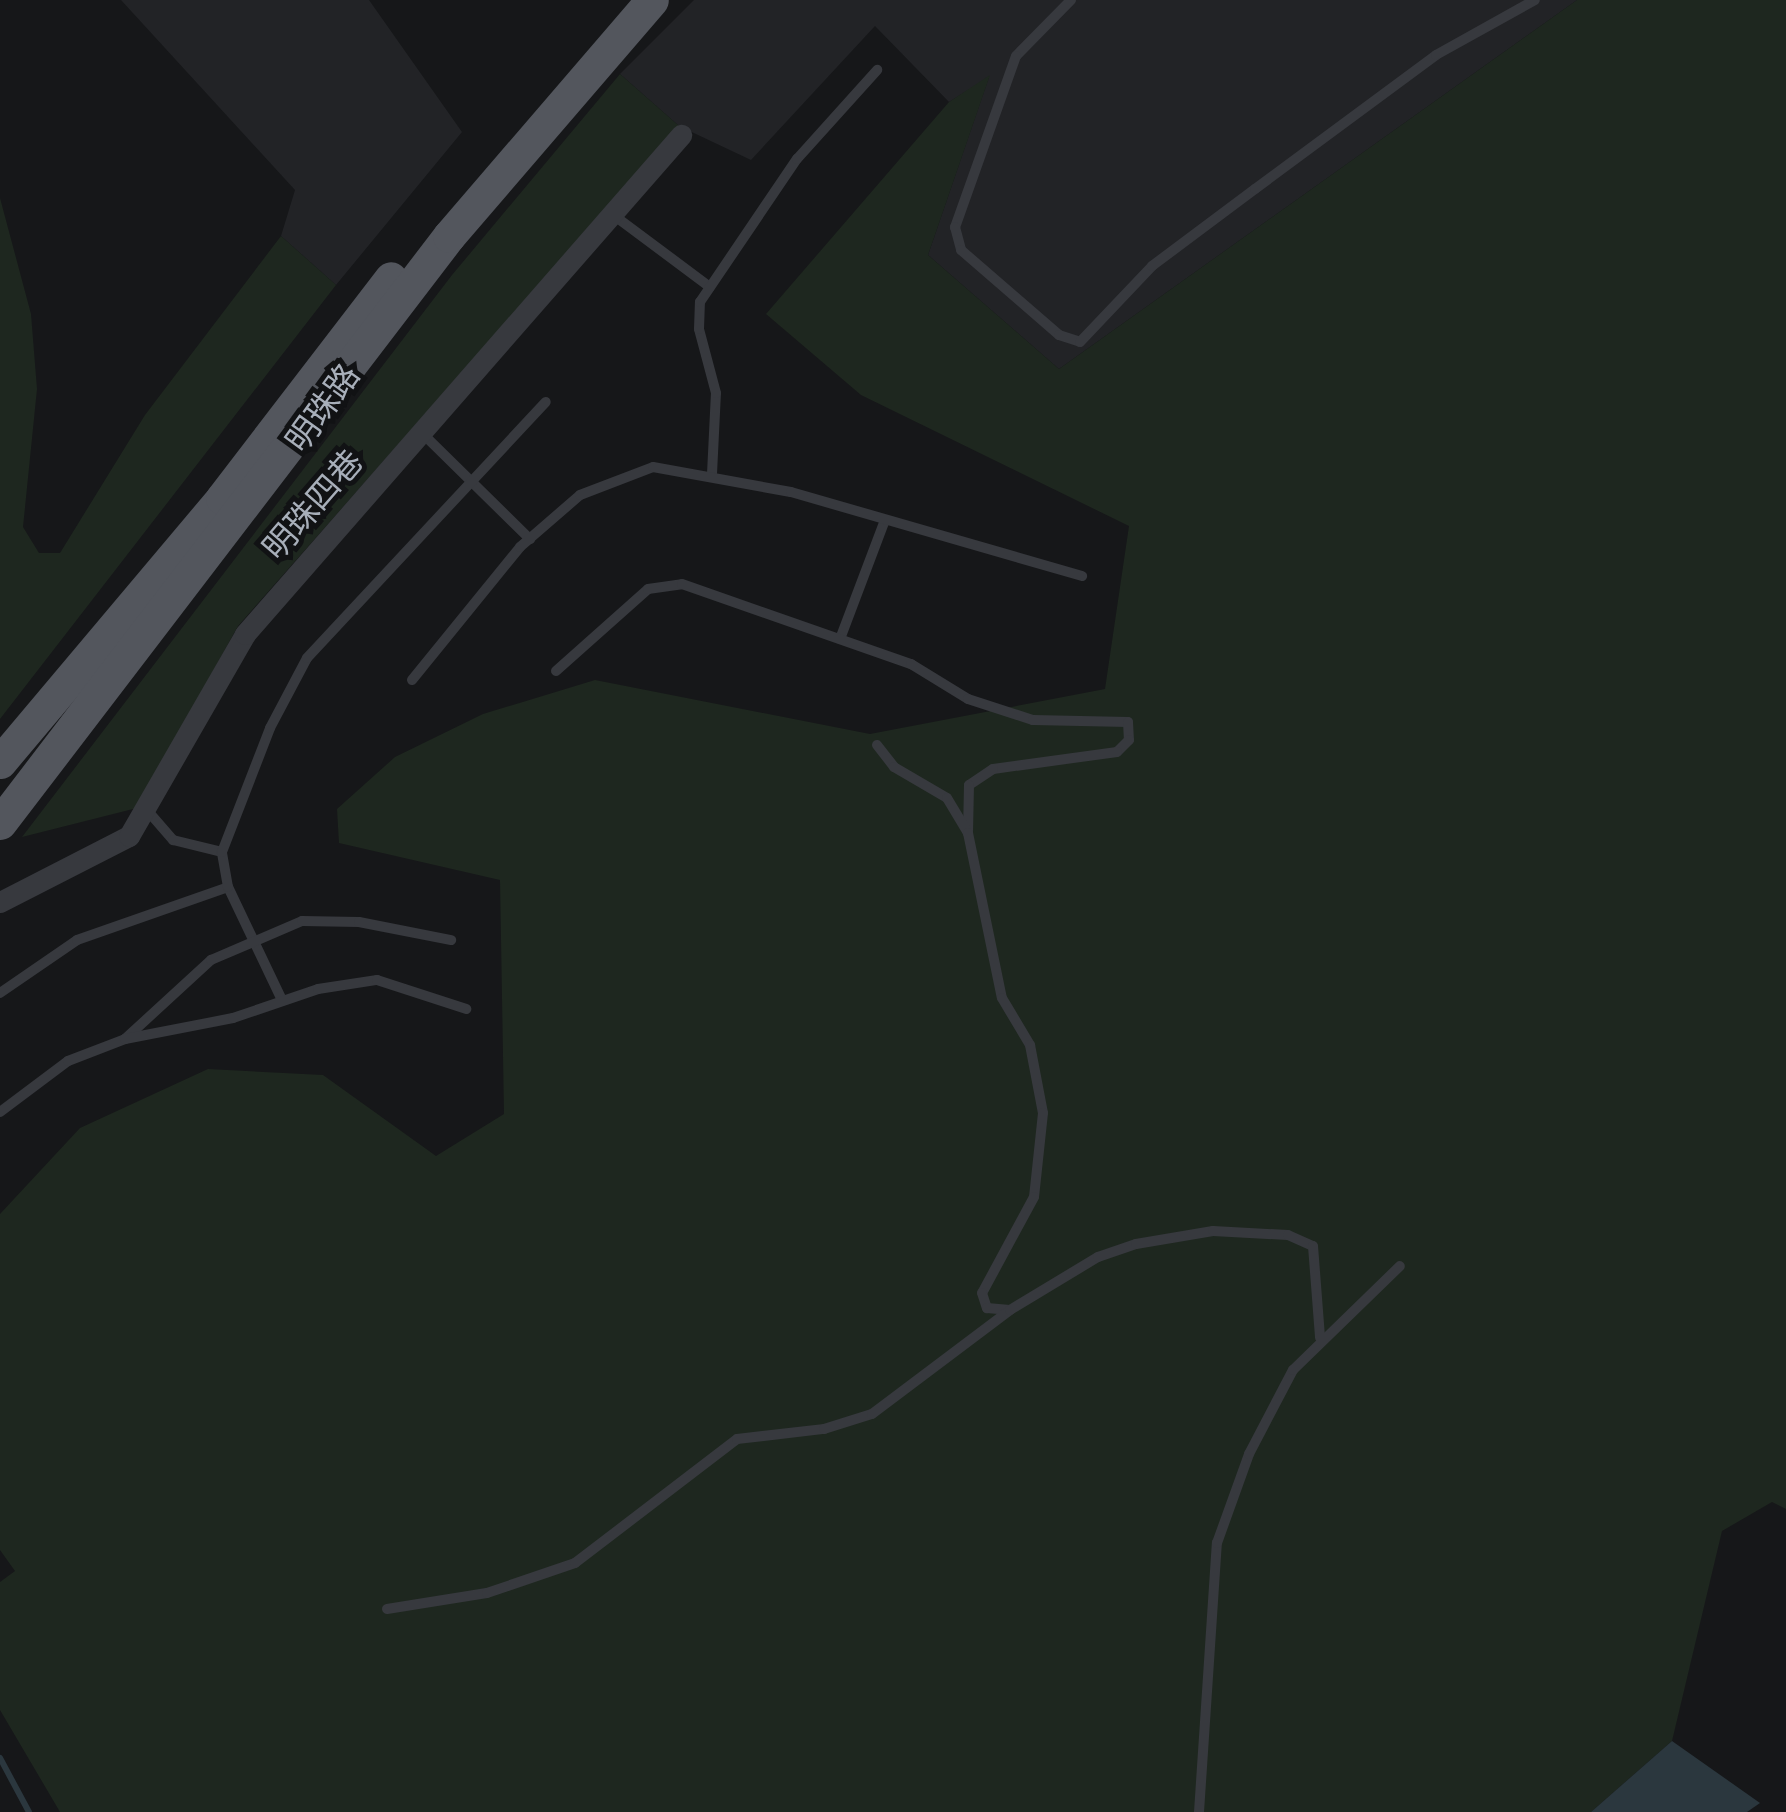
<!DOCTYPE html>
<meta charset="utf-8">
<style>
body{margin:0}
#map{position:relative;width:1786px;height:1812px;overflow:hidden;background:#161719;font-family:Poppins,"Noto Sans SC",sans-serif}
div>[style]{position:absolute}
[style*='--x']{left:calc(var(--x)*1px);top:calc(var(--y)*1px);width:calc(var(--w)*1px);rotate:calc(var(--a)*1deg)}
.built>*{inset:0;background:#222326}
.green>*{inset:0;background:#1e271f}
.water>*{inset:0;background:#2b373e}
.stream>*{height:6px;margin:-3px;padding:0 3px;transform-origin:3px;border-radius:3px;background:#2b373e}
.service>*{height:10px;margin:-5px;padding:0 5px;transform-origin:5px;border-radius:5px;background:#37393e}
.minor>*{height:21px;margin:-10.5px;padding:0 10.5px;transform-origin:10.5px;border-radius:10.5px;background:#37393e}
.primary>*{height:33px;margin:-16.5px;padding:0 16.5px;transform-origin:16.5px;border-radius:16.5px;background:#53565d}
span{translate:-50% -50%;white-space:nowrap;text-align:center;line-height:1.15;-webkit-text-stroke:10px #111214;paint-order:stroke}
.street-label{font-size:33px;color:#a8afba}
</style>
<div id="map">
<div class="built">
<div style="clip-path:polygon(121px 0,369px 0,462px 132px,336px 285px,281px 236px,295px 190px)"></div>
<div style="clip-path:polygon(694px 0,1577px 0,1059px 369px,928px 255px,989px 77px,949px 102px,875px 26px,751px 160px,679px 126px,620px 74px)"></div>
</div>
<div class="green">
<div style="clip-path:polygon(1577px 0,1786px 0,1786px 1509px,1772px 1502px,1722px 1531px,1672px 1741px,1591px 1812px,60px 1812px,0 1710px,0 1582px,15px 1571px,0 1550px,0 1214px,80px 1128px,208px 1069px,323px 1075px,436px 1156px,504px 1114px,500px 880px,339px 843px,337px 809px,395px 757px,483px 714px,595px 680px,870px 734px,1105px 689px,1129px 526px,861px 395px,766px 314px,949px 102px,990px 75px,928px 255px,1059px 369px)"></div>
<div style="clip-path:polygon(620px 74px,679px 126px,238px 626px,137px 808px,22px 837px,452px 275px)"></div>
<div style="clip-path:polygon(0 198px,31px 314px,37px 389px,23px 527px,39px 553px,60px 553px,145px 415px,281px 236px,336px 285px,0 719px)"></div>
</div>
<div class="water">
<div style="clip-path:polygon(1672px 1741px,1760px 1803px,1747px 1812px,1591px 1812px)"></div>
</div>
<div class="stream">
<div style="--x:0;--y:1758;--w:61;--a:61.8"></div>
</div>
<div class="service">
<div style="--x:1071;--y:0;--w:78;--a:134.5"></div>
<div style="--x:1016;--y:56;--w:182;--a:109.6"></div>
<div style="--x:955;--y:227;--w:24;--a:75"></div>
<div style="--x:961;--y:250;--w:130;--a:40.9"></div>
<div style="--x:1059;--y:335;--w:22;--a:18"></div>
<div style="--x:1080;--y:342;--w:105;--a:-46.5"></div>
<div style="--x:1152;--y:266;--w:129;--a:-36.8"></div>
<div style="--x:1255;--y:189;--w:225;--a:-36.5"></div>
<div style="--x:1436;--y:55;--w:113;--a:-29.1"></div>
<div style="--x:612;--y:214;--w:122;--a:36.7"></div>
<div style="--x:421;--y:432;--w:153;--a:44.5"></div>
<div style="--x:712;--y:474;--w:81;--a:-87.2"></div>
<div style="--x:716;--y:393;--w:66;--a:-104.9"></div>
<div style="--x:699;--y:329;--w:27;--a:-88"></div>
<div style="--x:700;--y:302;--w:173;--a:-55.9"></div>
<div style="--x:797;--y:159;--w:120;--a:-48"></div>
<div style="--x:840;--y:639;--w:127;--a:-69.3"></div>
<div style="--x:556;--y:671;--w:123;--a:-41.7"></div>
<div style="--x:648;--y:589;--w:34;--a:-8"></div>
<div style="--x:682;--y:584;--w:243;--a:19.3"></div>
<div style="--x:911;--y:664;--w:67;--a:31.6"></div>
<div style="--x:968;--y:699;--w:68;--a:17.9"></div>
<div style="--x:1033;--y:720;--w:95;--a:1.2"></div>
<div style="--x:1128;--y:722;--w:18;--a:87"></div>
<div style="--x:1129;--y:740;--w:17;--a:135"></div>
<div style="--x:1117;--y:752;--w:125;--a:172.2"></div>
<div style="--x:993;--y:769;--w:29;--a:146"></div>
<div style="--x:969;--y:785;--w:48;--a:91.2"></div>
<div style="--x:412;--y:680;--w:171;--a:-50.9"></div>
<div style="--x:520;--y:547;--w:79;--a:-40.9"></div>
<div style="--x:580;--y:495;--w:78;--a:-21"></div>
<div style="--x:653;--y:467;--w:140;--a:10.3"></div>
<div style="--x:791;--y:492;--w:303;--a:16.1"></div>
<div style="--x:877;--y:745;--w:28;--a:52"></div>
<div style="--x:894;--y:767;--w:61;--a:30.3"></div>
<div style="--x:947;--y:798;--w:41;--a:59"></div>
<div style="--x:968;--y:833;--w:168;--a:78.4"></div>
<div style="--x:1002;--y:998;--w:55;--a:59.2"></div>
<div style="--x:1030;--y:1045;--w:69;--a:79.2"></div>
<div style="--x:1043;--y:1113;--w:84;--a:96.1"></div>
<div style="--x:1034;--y:1197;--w:109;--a:118.4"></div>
<div style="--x:982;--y:1293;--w:16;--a:72"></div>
<div style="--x:987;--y:1308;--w:23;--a:5"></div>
<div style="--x:147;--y:810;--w:40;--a:49"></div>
<div style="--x:173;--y:840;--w:50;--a:13.8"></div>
<div style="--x:0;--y:993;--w:93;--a:-34.5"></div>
<div style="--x:77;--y:940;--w:160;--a:-19.3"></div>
<div style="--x:281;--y:998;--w:123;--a:-115.5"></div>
<div style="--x:228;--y:887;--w:36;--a:-100"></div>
<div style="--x:222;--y:852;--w:133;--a:-68.8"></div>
<div style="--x:270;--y:728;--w:79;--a:-62.1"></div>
<div style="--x:307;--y:658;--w:350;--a:-47"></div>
<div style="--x:125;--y:1039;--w:117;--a:-42.6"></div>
<div style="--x:211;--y:960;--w:99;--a:-23.2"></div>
<div style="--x:302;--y:921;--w:57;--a:1"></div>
<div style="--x:359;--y:922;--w:94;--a:11.1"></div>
<div style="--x:0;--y:1112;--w:85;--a:-36.9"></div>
<div style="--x:68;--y:1061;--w:61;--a:-21.1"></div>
<div style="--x:125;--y:1039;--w:110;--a:-11"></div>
<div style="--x:233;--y:1018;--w:90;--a:-18.8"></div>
<div style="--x:318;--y:989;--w:60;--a:-8.7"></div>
<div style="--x:377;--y:980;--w:94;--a:18"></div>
<div style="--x:387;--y:1609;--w:101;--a:-9.1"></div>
<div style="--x:487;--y:1593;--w:93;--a:-18.8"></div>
<div style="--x:575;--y:1563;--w:204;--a:-37.4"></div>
<div style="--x:737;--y:1439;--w:88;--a:-6.6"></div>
<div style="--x:824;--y:1429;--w:50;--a:-17.4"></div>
<div style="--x:872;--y:1414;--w:173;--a:-37"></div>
<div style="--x:1010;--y:1310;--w:103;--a:-31.1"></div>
<div style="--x:1098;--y:1257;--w:40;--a:-18.9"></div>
<div style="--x:1136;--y:1244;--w:78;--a:-9.6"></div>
<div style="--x:1213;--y:1231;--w:75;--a:3.1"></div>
<div style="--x:1288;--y:1235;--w:27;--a:24"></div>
<div style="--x:1313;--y:1246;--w:92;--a:85.6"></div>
<div style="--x:1199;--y:1812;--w:270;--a:-86.2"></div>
<div style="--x:1217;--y:1543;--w:95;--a:-70.2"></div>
<div style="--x:1249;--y:1454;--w:95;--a:-62.4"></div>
<div style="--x:1293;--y:1370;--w:149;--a:-44.2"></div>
</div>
<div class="minor">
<div style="--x:0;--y:902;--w:145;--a:-27.1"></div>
<div style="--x:129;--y:836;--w:233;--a:-60.1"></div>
<div style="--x:245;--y:634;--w:663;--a:-48.85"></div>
</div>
<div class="primary">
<div style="--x:0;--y:762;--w:345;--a:-49.9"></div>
<div style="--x:222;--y:498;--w:277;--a:-52.5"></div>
<div style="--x:0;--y:823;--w:739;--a:-52.59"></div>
<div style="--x:449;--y:236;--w:311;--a:-49.3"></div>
</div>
<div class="street-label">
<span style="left:323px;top:408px;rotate:-54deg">明珠路</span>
<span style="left:313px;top:505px;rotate:-49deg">明珠四巷</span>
</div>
</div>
